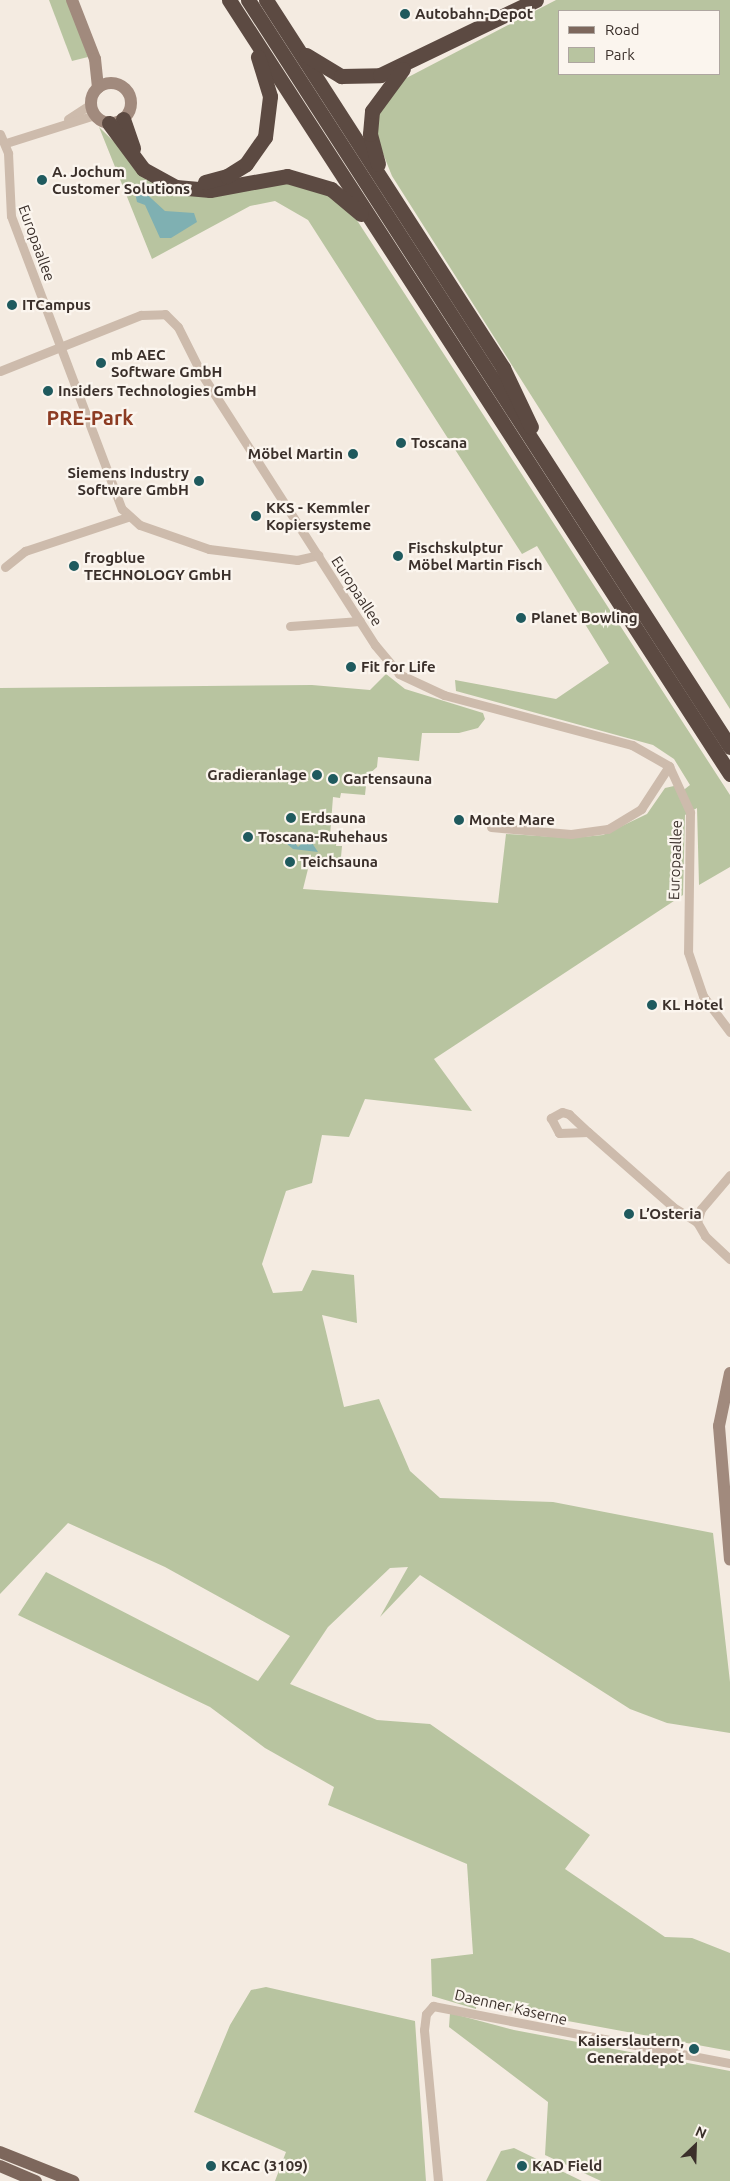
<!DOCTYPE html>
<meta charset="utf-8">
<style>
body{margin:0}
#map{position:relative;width:730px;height:2181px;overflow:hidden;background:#f4ebe1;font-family:Ubuntu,sans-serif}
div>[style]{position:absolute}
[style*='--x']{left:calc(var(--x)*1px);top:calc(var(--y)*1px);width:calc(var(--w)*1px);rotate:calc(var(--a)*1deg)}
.green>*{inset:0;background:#b8c4a0}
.water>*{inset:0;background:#7fb0b2}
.street>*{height:9px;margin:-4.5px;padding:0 4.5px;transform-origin:4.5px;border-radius:4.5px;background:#cdbbac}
.secondary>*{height:12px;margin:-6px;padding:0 6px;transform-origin:6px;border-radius:6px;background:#a18a7d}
.secondary>.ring{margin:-6px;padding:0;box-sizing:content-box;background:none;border:12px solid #a18a7d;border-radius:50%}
.primary>*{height:12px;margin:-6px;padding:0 6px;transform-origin:6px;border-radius:6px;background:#7d675c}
.highway>*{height:15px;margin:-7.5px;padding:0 7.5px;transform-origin:7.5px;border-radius:7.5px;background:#5c4a42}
.dots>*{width:14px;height:14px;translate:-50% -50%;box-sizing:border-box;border:2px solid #fbf5ee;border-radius:50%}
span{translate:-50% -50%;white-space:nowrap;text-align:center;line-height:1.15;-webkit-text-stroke:4.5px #fbf5ee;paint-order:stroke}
.poi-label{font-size:15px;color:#3b302b;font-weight:700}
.left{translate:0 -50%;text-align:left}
.right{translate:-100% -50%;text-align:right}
.street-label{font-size:15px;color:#3b302b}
.district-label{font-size:20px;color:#8c3b22;font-weight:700}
.legend{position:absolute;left:558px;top:10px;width:162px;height:65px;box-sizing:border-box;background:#fbf5ee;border:1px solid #aea6a0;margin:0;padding:6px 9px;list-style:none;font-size:15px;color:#3b302b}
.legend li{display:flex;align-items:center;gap:10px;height:25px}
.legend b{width:25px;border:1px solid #aea6a0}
.north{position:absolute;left:670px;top:2121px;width:50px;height:50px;-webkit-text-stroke:4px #fbf5ee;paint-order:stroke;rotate:24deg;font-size:14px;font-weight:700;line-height:20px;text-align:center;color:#3b302b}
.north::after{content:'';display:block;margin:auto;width:18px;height:22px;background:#3b302b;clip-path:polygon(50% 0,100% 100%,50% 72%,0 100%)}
</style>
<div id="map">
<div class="green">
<div style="clip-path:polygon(49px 0,68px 0,88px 57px,72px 61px)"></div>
<div style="clip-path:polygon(evenodd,556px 0,730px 0,730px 709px,392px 176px,378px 141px,377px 114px,393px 85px,556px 0,559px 11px,719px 11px,719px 74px,559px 74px,559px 11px)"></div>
<div style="clip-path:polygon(99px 127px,156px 183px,282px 182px,331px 194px,349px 208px,730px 795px,730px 867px,699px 885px,697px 808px,685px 815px,683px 895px,434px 1059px,472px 1111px,365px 1099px,349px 1137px,322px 1135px,312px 1183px,286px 1191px,262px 1264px,273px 1293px,302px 1291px,312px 1270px,354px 1275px,357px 1323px,322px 1315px,344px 1407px,379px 1399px,410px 1471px,440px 1498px,553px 1502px,713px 1533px,730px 1682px,730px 1733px,667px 1723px,630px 1709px,420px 1575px,380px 1617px,408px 1567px,390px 1568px,328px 1627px,290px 1684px,377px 1720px,430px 1724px,590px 1835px,565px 1869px,665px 1937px,692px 1938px,730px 1953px,730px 2051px,476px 2004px,476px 2009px,432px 1996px,431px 1959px,473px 1954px,467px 1864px,328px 1805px,334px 1787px,265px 1748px,210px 1707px,18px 1615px,46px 1572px,258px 1681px,290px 1636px,165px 1567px,68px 1523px,0 1594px,0 688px,312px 685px,370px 690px,386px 674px,405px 689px,483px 713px,485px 719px,478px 728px,459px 733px,422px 733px,419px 761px,378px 757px,377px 767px,367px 776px,365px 795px,341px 793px,340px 798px,333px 797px,330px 836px,337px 837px,336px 846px,342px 846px,340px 868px,309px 865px,303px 889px,498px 903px,506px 834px,571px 838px,603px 835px,647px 814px,665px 788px,674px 786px,681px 792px,690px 785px,674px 759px,653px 745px,456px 691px,455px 680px,556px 699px,609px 663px,537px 546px,522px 554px,308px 220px,275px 201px,250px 206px,152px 259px)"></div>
<div style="clip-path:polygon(266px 1987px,415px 2021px,426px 2181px,275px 2181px,286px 2152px,194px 2112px,230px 2025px,251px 1990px)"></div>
<div style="clip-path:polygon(450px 2013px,514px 2030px,730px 2071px,730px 2181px,601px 2181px,545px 2155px,548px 2102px,449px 2027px)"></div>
<div style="clip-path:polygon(514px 2148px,582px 2181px,486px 2181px,501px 2151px)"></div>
</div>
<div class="water">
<div style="clip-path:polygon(134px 188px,140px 188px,165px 211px,194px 213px,197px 222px,171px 238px,160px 238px,145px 205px,137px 202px)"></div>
<div style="clip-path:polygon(283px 833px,289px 834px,298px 847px,308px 837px,318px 852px,293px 849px,281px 839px)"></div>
</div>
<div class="street">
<div style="--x:68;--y:119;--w:27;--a:-33"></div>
<div style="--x:0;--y:134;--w:21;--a:67"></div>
<div style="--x:8;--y:153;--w:63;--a:87.3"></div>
<div style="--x:11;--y:216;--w:313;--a:69.3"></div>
<div style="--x:122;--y:509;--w:24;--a:42"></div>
<div style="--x:140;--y:525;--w:73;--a:19.2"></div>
<div style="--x:209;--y:549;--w:89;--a:7.1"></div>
<div style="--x:297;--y:560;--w:22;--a:-13"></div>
<div style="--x:6;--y:143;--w:93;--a:-17.5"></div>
<div style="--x:0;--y:371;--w:152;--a:-21.7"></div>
<div style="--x:141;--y:315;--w:24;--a:-2"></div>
<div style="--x:165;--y:314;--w:18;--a:45"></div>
<div style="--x:178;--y:327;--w:51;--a:63.4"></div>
<div style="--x:201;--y:373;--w:323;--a:57.4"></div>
<div style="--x:375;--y:645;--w:38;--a:50"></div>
<div style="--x:399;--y:674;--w:50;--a:25"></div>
<div style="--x:444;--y:695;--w:195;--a:14.9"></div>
<div style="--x:632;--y:745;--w:43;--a:29.6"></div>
<div style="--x:669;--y:766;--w:51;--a:65.5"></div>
<div style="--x:690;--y:812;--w:140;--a:90.8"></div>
<div style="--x:688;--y:952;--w:46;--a:71.2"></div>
<div style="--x:703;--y:996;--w:45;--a:53.1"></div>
<div style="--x:5;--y:567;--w:26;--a:-39"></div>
<div style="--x:25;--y:551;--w:108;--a:-18.3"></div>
<div style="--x:290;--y:626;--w:70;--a:-4.1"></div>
<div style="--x:491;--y:827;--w:80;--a:5"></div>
<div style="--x:571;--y:834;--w:37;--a:-8"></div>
<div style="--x:608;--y:829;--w:39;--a:-31"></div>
<div style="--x:641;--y:809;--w:51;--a:-56.9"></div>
<div style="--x:588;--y:1132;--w:26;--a:-137"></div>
<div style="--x:569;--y:1114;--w:7;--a:-164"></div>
<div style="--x:562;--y:1112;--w:13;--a:151"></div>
<div style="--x:551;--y:1118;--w:17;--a:62"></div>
<div style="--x:559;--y:1133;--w:29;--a:-2"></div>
<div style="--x:588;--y:1132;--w:113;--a:41.4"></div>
<div style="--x:673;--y:1207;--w:28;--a:32"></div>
<div style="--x:730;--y:1175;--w:45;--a:130.5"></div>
<div style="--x:701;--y:1209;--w:14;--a:107"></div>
<div style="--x:697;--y:1222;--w:16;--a:60"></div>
<div style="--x:705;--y:1236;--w:34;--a:43"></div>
<div style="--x:438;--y:2181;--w:152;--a:-95.3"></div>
<div style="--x:424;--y:2030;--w:16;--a:-83"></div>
<div style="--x:426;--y:2014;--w:11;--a:-49"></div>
<div style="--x:433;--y:2006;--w:302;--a:10.9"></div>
</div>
<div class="secondary">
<div style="--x:72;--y:0;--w:63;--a:68.7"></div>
<div style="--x:95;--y:59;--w:29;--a:84"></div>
<div class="ring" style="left:91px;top:83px;width:28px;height:28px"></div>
<div style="--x:730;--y:1373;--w:54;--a:101.7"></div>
<div style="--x:719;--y:1426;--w:134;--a:85.3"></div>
</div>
<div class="primary">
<div style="--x:0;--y:2152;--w:79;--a:21.7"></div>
<div style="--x:0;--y:2166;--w:39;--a:23"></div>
</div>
<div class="highway">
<div style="--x:229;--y:0;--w:922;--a:57.09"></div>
<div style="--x:248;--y:0;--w:889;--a:57.17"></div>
<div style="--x:266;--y:0;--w:438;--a:57.2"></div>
<div style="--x:503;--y:368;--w:65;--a:64.6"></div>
<div style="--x:306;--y:55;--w:41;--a:31"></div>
<div style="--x:341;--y:76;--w:39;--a:-1"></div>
<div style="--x:380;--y:75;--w:173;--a:-25.7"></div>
<div style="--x:123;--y:119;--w:31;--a:71"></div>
<div style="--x:109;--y:123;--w:57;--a:53.5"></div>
<div style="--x:143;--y:169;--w:38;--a:29"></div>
<div style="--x:176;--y:187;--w:34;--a:5"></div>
<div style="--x:210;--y:190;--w:78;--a:-10.3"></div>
<div style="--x:287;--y:176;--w:46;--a:16.5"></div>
<div style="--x:331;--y:189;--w:39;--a:40"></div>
<div style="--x:378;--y:164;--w:31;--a:-105"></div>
<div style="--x:370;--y:134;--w:23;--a:-85"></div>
<div style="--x:372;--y:111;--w:52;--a:-53.6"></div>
<div style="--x:205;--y:182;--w:23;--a:-15"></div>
<div style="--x:227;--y:176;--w:22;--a:-32"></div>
<div style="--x:246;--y:164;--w:33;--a:-55"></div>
<div style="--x:265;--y:137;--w:41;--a:-83"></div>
<div style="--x:270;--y:96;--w:41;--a:-107.1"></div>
</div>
<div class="dots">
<div style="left:405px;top:14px;background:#1f5a5e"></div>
<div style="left:42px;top:180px;background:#1f5a5e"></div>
<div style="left:12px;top:305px;background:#1f5a5e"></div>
<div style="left:101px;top:363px;background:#1f5a5e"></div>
<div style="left:48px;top:391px;background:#1f5a5e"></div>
<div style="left:401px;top:443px;background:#1f5a5e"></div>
<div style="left:353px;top:454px;background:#1f5a5e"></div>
<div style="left:199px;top:481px;background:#1f5a5e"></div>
<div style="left:256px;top:516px;background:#1f5a5e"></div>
<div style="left:398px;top:556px;background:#1f5a5e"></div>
<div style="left:74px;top:566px;background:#1f5a5e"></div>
<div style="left:521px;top:618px;background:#1f5a5e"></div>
<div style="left:351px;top:667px;background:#1f5a5e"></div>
<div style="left:317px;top:775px;background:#1f5a5e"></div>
<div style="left:333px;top:779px;background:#1f5a5e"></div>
<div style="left:291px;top:818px;background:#1f5a5e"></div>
<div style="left:459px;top:820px;background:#1f5a5e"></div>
<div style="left:248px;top:837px;background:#1f5a5e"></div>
<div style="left:290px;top:862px;background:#1f5a5e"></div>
<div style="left:652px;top:1005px;background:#1f5a5e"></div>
<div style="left:629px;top:1214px;background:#1f5a5e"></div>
<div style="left:694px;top:2049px;background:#1f5a5e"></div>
<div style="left:211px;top:2166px;background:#1f5a5e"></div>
<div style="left:522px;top:2166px;background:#1f5a5e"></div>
</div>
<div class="poi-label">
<span class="left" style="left:415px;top:14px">Autobahn-Depot</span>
<span class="left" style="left:52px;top:180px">A. Jochum<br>Customer Solutions</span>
<span class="left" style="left:22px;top:305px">ITCampus</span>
<span class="left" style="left:111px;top:363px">mb AEC<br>Software GmbH</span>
<span class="left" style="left:58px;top:391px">Insiders Technologies GmbH</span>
<span class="left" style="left:411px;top:443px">Toscana</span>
<span class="right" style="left:343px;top:454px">Möbel Martin</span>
<span class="right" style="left:189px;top:481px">Siemens Industry<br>Software GmbH</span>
<span class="left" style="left:266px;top:516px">KKS - Kemmler<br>Kopiersysteme</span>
<span class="left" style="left:408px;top:556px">Fischskulptur<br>Möbel Martin Fisch</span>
<span class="left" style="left:84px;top:566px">frogblue<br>TECHNOLOGY GmbH</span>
<span class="left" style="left:531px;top:618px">Planet Bowling</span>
<span class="left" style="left:361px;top:667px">Fit for Life</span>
<span class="right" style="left:307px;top:775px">Gradieranlage</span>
<span class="left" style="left:343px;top:779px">Gartensauna</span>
<span class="left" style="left:301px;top:818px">Erdsauna</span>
<span class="left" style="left:469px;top:820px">Monte Mare</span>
<span class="left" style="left:258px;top:837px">Toscana-Ruhehaus</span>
<span class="left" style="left:300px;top:862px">Teichsauna</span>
<span class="left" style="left:662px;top:1005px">KL Hotel</span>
<span class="left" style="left:639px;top:1214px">L’Osteria</span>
<span class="right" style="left:684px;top:2049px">Kaiserslautern,<br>Generaldepot</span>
<span class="left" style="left:221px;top:2166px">KCAC (3109)</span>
<span class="left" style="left:532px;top:2166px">KAD Field</span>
</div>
<div class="street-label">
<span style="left:37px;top:243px;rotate:70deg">Europaallee</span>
<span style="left:357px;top:591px;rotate:57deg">Europaallee</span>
<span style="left:675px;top:860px;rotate:-88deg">Europaallee</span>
<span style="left:511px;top:2007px;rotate:13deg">Daenner Kaserne</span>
</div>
<div class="district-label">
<span style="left:90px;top:417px">PRE-Park</span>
</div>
<ul class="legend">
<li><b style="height:6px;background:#7d675c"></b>Road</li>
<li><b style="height:14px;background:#b8c4a0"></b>Park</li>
</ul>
<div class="north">N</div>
</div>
